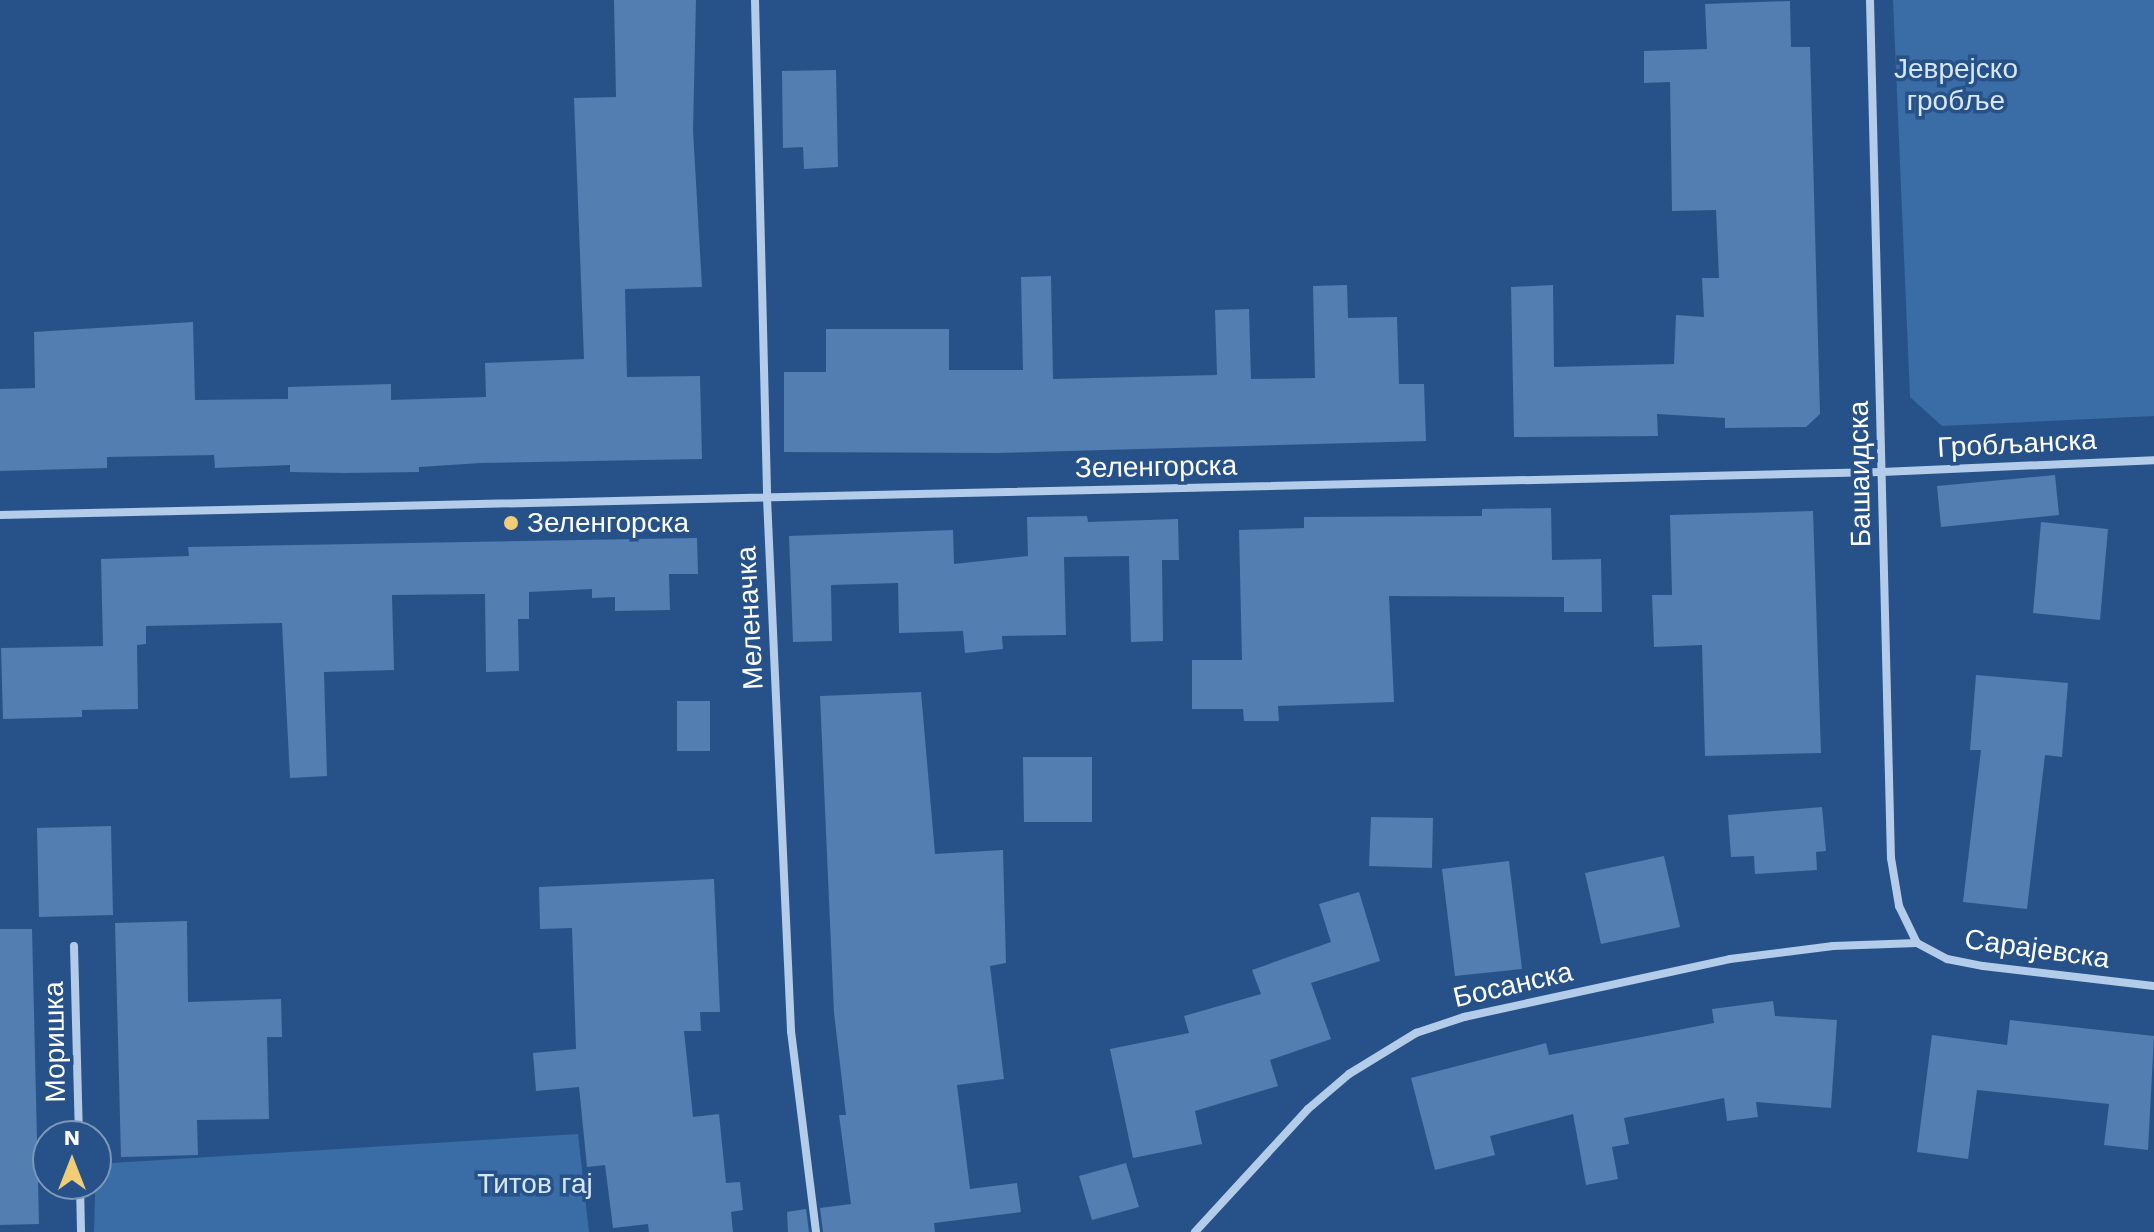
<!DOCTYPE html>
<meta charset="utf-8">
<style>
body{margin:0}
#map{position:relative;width:2154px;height:1232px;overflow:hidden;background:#265289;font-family:"Work Sans",sans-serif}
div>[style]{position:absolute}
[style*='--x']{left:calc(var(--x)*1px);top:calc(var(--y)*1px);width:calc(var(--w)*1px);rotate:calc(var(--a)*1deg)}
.green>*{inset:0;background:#3a6ca5}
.building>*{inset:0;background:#527eb2}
.minor>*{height:8px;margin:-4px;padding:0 4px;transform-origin:4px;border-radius:4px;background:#b3cce9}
.dots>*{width:22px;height:22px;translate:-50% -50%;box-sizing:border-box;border:4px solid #265289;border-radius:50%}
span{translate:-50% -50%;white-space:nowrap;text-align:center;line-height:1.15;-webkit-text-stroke:7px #265289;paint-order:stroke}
.park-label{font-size:28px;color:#d7e6f7}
.street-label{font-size:28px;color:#fff}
.poi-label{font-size:28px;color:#fff}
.left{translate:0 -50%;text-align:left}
.north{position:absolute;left:32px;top:1120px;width:80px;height:80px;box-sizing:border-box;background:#265289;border:2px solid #7d97b8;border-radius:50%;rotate:0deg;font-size:22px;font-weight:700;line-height:32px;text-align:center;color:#fff}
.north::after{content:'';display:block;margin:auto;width:28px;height:36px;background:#f2cd77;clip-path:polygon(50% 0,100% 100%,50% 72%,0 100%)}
</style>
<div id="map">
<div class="green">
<div style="clip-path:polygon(1893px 0,2154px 0,2154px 416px,1942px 426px,1910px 397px)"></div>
<div style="clip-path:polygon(578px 1134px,589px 1232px,94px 1232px,96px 1164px)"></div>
</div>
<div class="building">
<div style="clip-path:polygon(614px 0,696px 0,693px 130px,702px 287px,625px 289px,627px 377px,700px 376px,702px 459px,481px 463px,419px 467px,419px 472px,345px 473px,290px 472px,290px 465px,215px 468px,214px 455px,107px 457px,107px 468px,0 471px,0 389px,35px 388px,34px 332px,193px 322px,195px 400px,288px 399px,288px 387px,391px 384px,391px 400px,486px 397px,485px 363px,584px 359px,574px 98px,616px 97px)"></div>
<div style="clip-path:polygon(1790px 1px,1791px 47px,1810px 47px,1820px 414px,1806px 427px,1725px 428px,1725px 418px,1657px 414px,1658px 436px,1514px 437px,1511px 287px,1553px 285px,1554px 367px,1674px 364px,1676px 315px,1704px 317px,1702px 278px,1719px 278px,1716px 210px,1672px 211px,1670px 82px,1644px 83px,1644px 51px,1707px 49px,1705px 4px)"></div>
<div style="clip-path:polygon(836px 70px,838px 167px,804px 169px,803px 147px,783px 148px,782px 71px)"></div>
<div style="clip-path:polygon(1051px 276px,1053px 379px,1217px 375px,1215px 310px,1249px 309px,1251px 379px,1315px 378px,1313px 286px,1347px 285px,1348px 318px,1397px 317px,1399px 384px,1424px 384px,1426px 441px,996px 453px,784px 452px,784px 372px,826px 372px,826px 329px,949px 329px,949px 370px,1023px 370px,1021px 277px)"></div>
<div style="clip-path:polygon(2055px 475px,2059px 515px,1941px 527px,1937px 486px)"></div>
<div style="clip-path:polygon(1551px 508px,1552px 560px,1601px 559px,1602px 612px,1564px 612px,1564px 597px,1389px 596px,1394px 702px,1278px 706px,1279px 721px,1244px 721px,1243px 709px,1192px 709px,1192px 660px,1242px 660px,1239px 530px,1304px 528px,1304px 517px,1482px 516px,1482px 509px)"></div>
<div style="clip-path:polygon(1813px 511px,1821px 753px,1705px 756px,1702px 645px,1654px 647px,1652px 595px,1672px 595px,1670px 515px)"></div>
<div style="clip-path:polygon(1087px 516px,1088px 522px,1178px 519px,1179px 560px,1162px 560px,1163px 641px,1131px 642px,1129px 556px,1064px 557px,1066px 635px,1002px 636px,1003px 649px,965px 653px,963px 631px,899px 633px,898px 583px,831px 585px,832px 641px,793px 642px,789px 536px,953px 530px,954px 564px,1028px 556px,1027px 517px)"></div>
<div style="clip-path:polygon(2041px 522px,2108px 529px,2100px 620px,2033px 613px)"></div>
<div style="clip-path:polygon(697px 538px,698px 574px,669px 574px,670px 610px,615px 611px,615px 597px,592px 598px,592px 589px,529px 592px,529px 619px,518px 619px,519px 671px,486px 672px,485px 594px,392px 595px,394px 670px,324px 672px,327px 776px,290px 778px,282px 623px,146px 626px,146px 644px,137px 645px,138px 709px,82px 710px,82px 717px,3px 719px,1px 648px,103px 646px,101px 559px,189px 556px,188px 547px)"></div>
<div style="clip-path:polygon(1976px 675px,2068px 683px,2062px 757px,2045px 755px,2027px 909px,1963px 902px,1981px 750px,1970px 750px)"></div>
<div style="clip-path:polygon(921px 692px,935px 854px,1003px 850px,1006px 963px,990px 966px,1004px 1079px,957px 1085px,970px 1189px,1017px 1183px,1021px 1212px,934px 1223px,935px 1232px,823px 1232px,820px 1208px,851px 1204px,839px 1115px,846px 1115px,834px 1013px,820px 696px)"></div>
<div style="clip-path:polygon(677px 701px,710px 701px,710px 751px,677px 751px)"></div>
<div style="clip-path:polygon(1023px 757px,1092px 757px,1092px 822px,1024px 822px)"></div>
<div style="clip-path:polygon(1822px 807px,1826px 851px,1816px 852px,1817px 870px,1755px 874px,1754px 856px,1731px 857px,1728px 815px)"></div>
<div style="clip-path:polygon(1371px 817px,1433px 818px,1432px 868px,1369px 866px)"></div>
<div style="clip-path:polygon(111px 826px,113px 915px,39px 917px,37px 828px)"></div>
<div style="clip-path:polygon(1664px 856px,1680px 927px,1601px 944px,1585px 873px)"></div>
<div style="clip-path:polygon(1509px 861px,1522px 969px,1455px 976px,1442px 869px)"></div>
<div style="clip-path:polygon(714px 879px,720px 1012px,700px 1012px,701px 1031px,684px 1031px,693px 1117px,719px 1114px,726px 1183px,740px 1182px,743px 1210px,731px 1212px,733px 1232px,649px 1232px,648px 1224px,613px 1228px,605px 1165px,587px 1167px,579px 1087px,536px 1091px,533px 1053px,576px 1049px,572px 928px,540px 929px,539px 887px)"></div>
<div style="clip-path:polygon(1359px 892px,1380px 961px,1311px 983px,1331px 1039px,1270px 1060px,1278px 1086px,1195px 1111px,1202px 1144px,1133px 1158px,1110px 1049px,1189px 1033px,1184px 1016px,1261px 994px,1252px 970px,1331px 942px,1319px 904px)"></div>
<div style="clip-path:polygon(187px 921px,188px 1002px,281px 999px,282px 1037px,267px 1037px,269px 1119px,197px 1120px,198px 1155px,121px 1157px,115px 923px)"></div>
<div style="clip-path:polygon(0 929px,32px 929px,39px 1224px,0 1225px)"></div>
<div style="clip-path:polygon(1773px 1001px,1775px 1016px,1837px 1020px,1831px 1108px,1756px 1102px,1758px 1117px,1727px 1121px,1724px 1098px,1624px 1118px,1629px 1144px,1612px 1147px,1618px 1179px,1586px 1185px,1573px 1114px,1490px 1136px,1495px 1155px,1435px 1170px,1411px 1078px,1546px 1043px,1549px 1055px,1714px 1023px,1712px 1009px)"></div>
<div style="clip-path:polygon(2010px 1020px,2154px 1036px,2148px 1150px,2104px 1145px,2109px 1104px,1977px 1090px,1968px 1159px,1917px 1152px,1932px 1035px,2007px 1045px)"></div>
<div style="clip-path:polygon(1126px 1163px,1139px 1207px,1092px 1220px,1079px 1176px)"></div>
<div style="clip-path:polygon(806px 1209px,809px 1232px,788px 1232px,787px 1212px)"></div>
</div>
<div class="minor">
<div style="--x:755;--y:0;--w:498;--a:88.6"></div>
<div style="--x:767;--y:498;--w:534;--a:87.42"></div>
<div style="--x:791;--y:1031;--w:203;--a:82.9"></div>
<div style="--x:1870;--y:0;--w:858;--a:88.6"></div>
<div style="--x:1891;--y:858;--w:49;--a:80.5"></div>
<div style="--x:1899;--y:906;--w:41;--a:64.1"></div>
<div style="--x:0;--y:515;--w:1882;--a:-1.31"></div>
<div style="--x:1882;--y:472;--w:272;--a:-2.5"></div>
<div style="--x:1917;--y:943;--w:34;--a:28"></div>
<div style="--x:1947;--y:959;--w:37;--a:11"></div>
<div style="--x:1983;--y:966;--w:172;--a:6.7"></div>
<div style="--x:74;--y:946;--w:190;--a:88.5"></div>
<div style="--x:80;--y:1184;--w:48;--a:88.8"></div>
<div style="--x:1195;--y:1232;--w:167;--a:-47.4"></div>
<div style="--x:1308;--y:1109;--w:54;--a:-40.5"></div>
<div style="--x:1349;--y:1074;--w:79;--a:-31.5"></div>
<div style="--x:1416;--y:1033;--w:51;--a:-18.4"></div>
<div style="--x:1464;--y:1017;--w:272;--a:-12.3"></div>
<div style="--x:1730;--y:959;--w:104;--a:-7.2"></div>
<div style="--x:1833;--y:946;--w:84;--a:-2"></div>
</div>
<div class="dots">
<div style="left:511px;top:523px;background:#f2cd77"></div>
</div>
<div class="park-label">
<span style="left:1956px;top:85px">Јеврејско<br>гробље</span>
<span style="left:535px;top:1184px">Титов гај</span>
</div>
<div class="street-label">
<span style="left:2017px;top:444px;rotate:-3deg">Гробљанска</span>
<span style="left:1156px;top:467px;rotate:-1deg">Зеленгорска</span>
<span style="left:1860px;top:474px;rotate:-91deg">Башаидска</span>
<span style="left:750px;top:618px;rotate:-93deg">Меленачка</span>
<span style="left:2037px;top:949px;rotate:8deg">Сарајевска</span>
<span style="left:1513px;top:985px;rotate:-13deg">Босанска</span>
<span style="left:55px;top:1042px;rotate:-91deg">Моришка</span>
</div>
<div class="poi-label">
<span class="left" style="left:527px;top:523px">Зеленгорска</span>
</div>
<div class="north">N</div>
</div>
